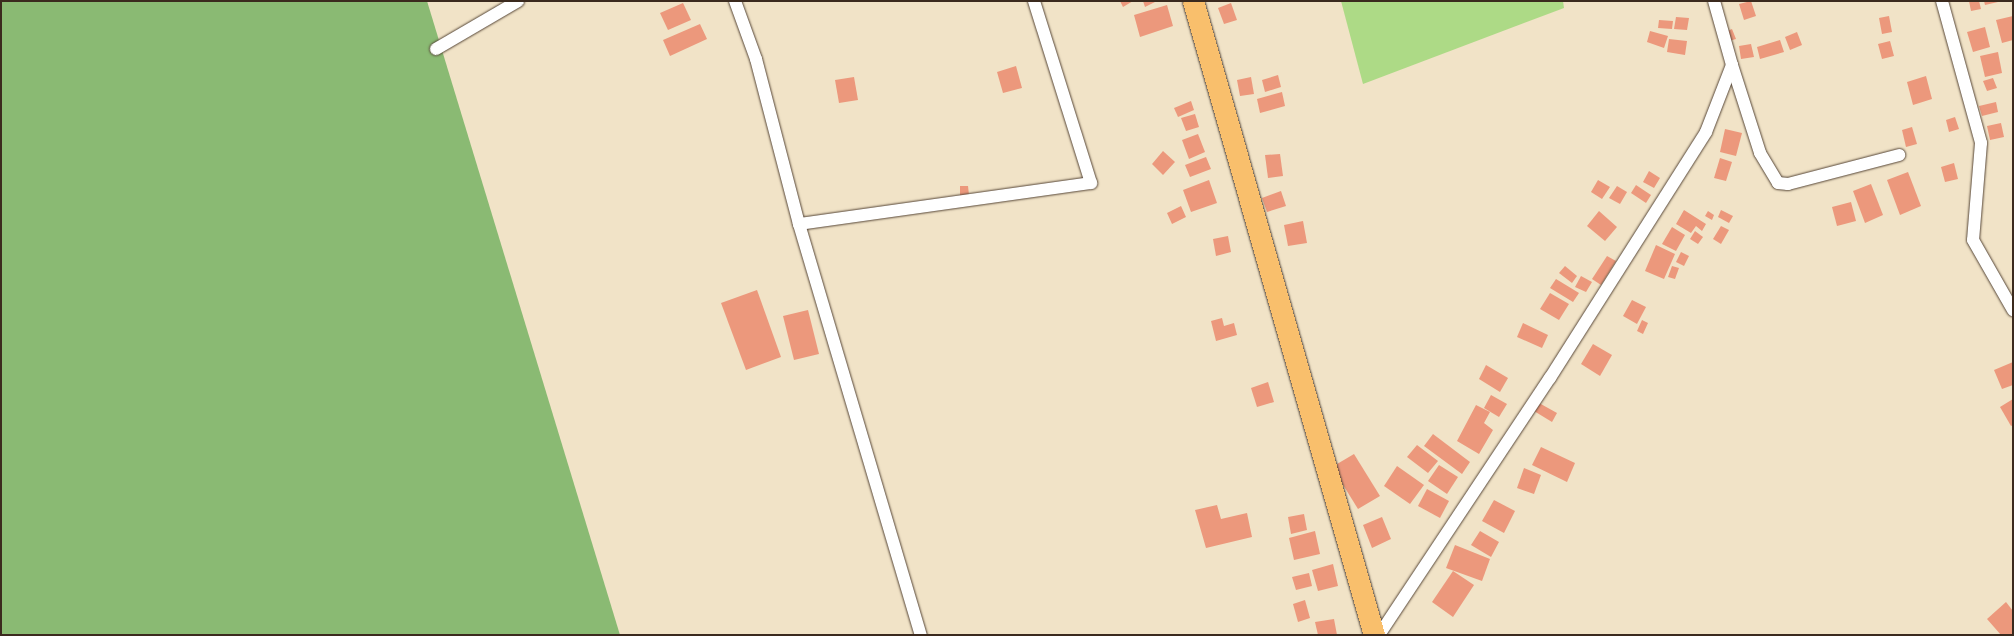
<!DOCTYPE html>
<style>
body{margin:0}
#map{position:relative;width:2014px;height:636px;overflow:hidden;background:#f1e3c7;font-family:"Balsamiq Sans",sans-serif}
div>[style]{position:absolute}
[style*='--x']{left:calc(var(--x)*1px);top:calc(var(--y)*1px);width:calc(var(--w)*1px);rotate:calc(var(--a)*1deg)}
.green>*{inset:0;background:#adda86}
.forest>*{inset:0;background:#8aba73}
.building>*{inset:0;background:#ec987c}
.roads{filter:drop-shadow(0 0 1px #564637) drop-shadow(0 0 1px #564637)}
.street>*{height:12px;margin:-6px;padding:0 6px;transform-origin:6px;border-radius:6px;background:#fff}
.primary>*{height:21px;margin:-10.5px;padding:0 10.5px;transform-origin:10.5px;border-radius:10.5px;background:#f9bf6c}
span{translate:-50% -50%;white-space:nowrap;text-align:center;line-height:1.15;-webkit-text-stroke:4px #fdfcf7;paint-order:stroke}
.frame{position:absolute;inset:0;border:2px solid #3b2a1e;pointer-events:none}
</style>
<div id="map">
<div class="green">
<div style="clip-path:polygon(1341px 1px,1563px 1px,1564px 8px,1363px 84px)"></div>
</div>
<div class="forest">
<div style="clip-path:polygon(1px 1px,427px 1px,620px 635px,1px 635px)"></div>
</div>
<div class="building">
<div style="clip-path:polygon(1120px 1px,1133px 1px,1123px 7px)"></div>
<div style="clip-path:polygon(1143px 1px,1157px 1px,1145px 7px)"></div>
<div style="clip-path:polygon(1751px 1px,1756px 16px,1744px 20px,1739px 4px)"></div>
<div style="clip-path:polygon(1969px 1px,1979px 1px,1981px 9px,1971px 11px)"></div>
<div style="clip-path:polygon(1984px 1px,1998px 1px,1998px 2px,1985px 5px)"></div>
<div style="clip-path:polygon(683px 3px,691px 20px,668px 30px,660px 13px)"></div>
<div style="clip-path:polygon(1231px 3px,1237px 20px,1224px 24px,1218px 8px)"></div>
<div style="clip-path:polygon(1167px 5px,1173px 26px,1140px 37px,1134px 15px)"></div>
<div style="clip-path:polygon(1889px 16px,1892px 32px,1882px 34px,1879px 18px)"></div>
<div style="clip-path:polygon(2013px 16px,2013px 40px,2002px 43px,1996px 20px)"></div>
<div style="clip-path:polygon(1676px 17px,1689px 18px,1687px 30px,1674px 29px)"></div>
<div style="clip-path:polygon(1659px 20px,1673px 21px,1672px 29px,1658px 28px)"></div>
<div style="clip-path:polygon(700px 24px,707px 39px,670px 56px,663px 40px)"></div>
<div style="clip-path:polygon(1985px 27px,1990px 47px,1973px 52px,1967px 32px)"></div>
<div style="clip-path:polygon(1732px 29px,1736px 39px,1729px 41px,1725px 32px)"></div>
<div style="clip-path:polygon(1650px 31px,1668px 36px,1664px 48px,1647px 42px)"></div>
<div style="clip-path:polygon(1797px 32px,1802px 45px,1790px 50px,1785px 37px)"></div>
<div style="clip-path:polygon(1669px 39px,1687px 41px,1685px 55px,1667px 52px)"></div>
<div style="clip-path:polygon(1780px 40px,1784px 52px,1760px 59px,1757px 47px)"></div>
<div style="clip-path:polygon(1890px 41px,1894px 56px,1882px 59px,1878px 44px)"></div>
<div style="clip-path:polygon(1751px 44px,1754px 57px,1741px 59px,1739px 46px)"></div>
<div style="clip-path:polygon(1998px 52px,2002px 73px,1985px 77px,1980px 56px)"></div>
<div style="clip-path:polygon(1016px 66px,1022px 88px,1003px 93px,997px 72px)"></div>
<div style="clip-path:polygon(1278px 75px,1281px 87px,1265px 92px,1262px 80px)"></div>
<div style="clip-path:polygon(1926px 76px,1932px 99px,1913px 105px,1907px 82px)"></div>
<div style="clip-path:polygon(854px 77px,858px 100px,839px 103px,835px 80px)"></div>
<div style="clip-path:polygon(1251px 77px,1254px 94px,1240px 96px,1237px 80px)"></div>
<div style="clip-path:polygon(1993px 78px,1997px 88px,1987px 91px,1983px 81px)"></div>
<div style="clip-path:polygon(1282px 92px,1285px 106px,1260px 113px,1257px 99px)"></div>
<div style="clip-path:polygon(1191px 101px,1194px 110px,1178px 117px,1174px 108px)"></div>
<div style="clip-path:polygon(1996px 102px,1998px 112px,1982px 116px,1979px 106px)"></div>
<div style="clip-path:polygon(1195px 114px,1199px 127px,1186px 131px,1181px 118px)"></div>
<div style="clip-path:polygon(1955px 117px,1959px 129px,1949px 132px,1946px 120px)"></div>
<div style="clip-path:polygon(2001px 123px,2004px 137px,1990px 140px,1987px 126px)"></div>
<div style="clip-path:polygon(1912px 127px,1917px 144px,1906px 147px,1902px 130px)"></div>
<div style="clip-path:polygon(1725px 129px,1742px 133px,1736px 156px,1720px 152px)"></div>
<div style="clip-path:polygon(1198px 134px,1205px 152px,1189px 159px,1182px 140px)"></div>
<div style="clip-path:polygon(1163px 151px,1175px 162px,1163px 175px,1152px 164px)"></div>
<div style="clip-path:polygon(1280px 154px,1283px 176px,1268px 178px,1265px 155px)"></div>
<div style="clip-path:polygon(1206px 157px,1211px 169px,1190px 177px,1185px 165px)"></div>
<div style="clip-path:polygon(1720px 158px,1732px 162px,1726px 181px,1714px 178px)"></div>
<div style="clip-path:polygon(1954px 163px,1958px 179px,1945px 182px,1941px 167px)"></div>
<div style="clip-path:polygon(1649px 171px,1660px 178px,1654px 188px,1643px 182px)"></div>
<div style="clip-path:polygon(1908px 172px,1921px 206px,1900px 215px,1887px 180px)"></div>
<div style="clip-path:polygon(1209px 180px,1217px 203px,1191px 212px,1183px 190px)"></div>
<div style="clip-path:polygon(1598px 180px,1610px 187px,1602px 199px,1591px 192px)"></div>
<div style="clip-path:polygon(1871px 184px,1883px 215px,1865px 223px,1853px 191px)"></div>
<div style="clip-path:polygon(1636px 185px,1651px 195px,1646px 203px,1631px 193px)"></div>
<div style="clip-path:polygon(960px 186px,968px 186px,969px 195px,960px 196px)"></div>
<div style="clip-path:polygon(1617px 186px,1627px 192px,1620px 204px,1609px 198px)"></div>
<div style="clip-path:polygon(1281px 191px,1286px 206px,1267px 212px,1262px 198px)"></div>
<div style="clip-path:polygon(1851px 202px,1856px 221px,1837px 226px,1832px 207px)"></div>
<div style="clip-path:polygon(1181px 206px,1186px 217px,1172px 224px,1167px 213px)"></div>
<div style="clip-path:polygon(1684px 210px,1706px 224px,1702px 231px,1696px 226px,1691px 233px,1676px 224px)"></div>
<div style="clip-path:polygon(1721px 210px,1733px 216px,1729px 223px,1718px 217px)"></div>
<div style="clip-path:polygon(1599px 211px,1617px 227px,1605px 241px,1587px 226px)"></div>
<div style="clip-path:polygon(1708px 211px,1714px 215px,1712px 220px,1705px 216px)"></div>
<div style="clip-path:polygon(1303px 221px,1307px 243px,1288px 246px,1284px 225px)"></div>
<div style="clip-path:polygon(1721px 226px,1729px 230px,1721px 244px,1713px 239px)"></div>
<div style="clip-path:polygon(1672px 227px,1685px 235px,1676px 251px,1662px 244px)"></div>
<div style="clip-path:polygon(1695px 231px,1703px 237px,1698px 244px,1690px 239px)"></div>
<div style="clip-path:polygon(1228px 236px,1231px 252px,1216px 256px,1213px 239px)"></div>
<div style="clip-path:polygon(1656px 245px,1675px 254px,1664px 279px,1645px 271px)"></div>
<div style="clip-path:polygon(1681px 252px,1689px 256px,1684px 266px,1676px 262px)"></div>
<div style="clip-path:polygon(1607px 256px,1616px 261px,1601px 285px,1592px 279px)"></div>
<div style="clip-path:polygon(1565px 266px,1577px 276px,1572px 283px,1559px 273px)"></div>
<div style="clip-path:polygon(1672px 266px,1679px 268px,1675px 279px,1668px 277px)"></div>
<div style="clip-path:polygon(1581px 276px,1592px 282px,1586px 292px,1575px 287px)"></div>
<div style="clip-path:polygon(1556px 279px,1579px 293px,1573px 302px,1550px 288px)"></div>
<div style="clip-path:polygon(757px 290px,781px 357px,746px 370px,721px 303px)"></div>
<div style="clip-path:polygon(1550px 293px,1569px 304px,1559px 320px,1540px 309px)"></div>
<div style="clip-path:polygon(1632px 300px,1646px 307px,1637px 324px,1623px 316px)"></div>
<div style="clip-path:polygon(808px 310px,819px 354px,794px 360px,783px 316px)"></div>
<div style="clip-path:polygon(1222px 318px,1224px 326px,1234px 323px,1237px 335px,1216px 341px,1211px 321px)"></div>
<div style="clip-path:polygon(1642px 320px,1648px 323px,1643px 334px,1637px 331px)"></div>
<div style="clip-path:polygon(1523px 323px,1548px 335px,1542px 348px,1517px 337px)"></div>
<div style="clip-path:polygon(1593px 344px,1612px 355px,1600px 376px,1581px 364px)"></div>
<div style="clip-path:polygon(2013px 362px,2013px 385px,2002px 389px,1994px 370px)"></div>
<div style="clip-path:polygon(1486px 365px,1508px 378px,1500px 392px,1479px 379px)"></div>
<div style="clip-path:polygon(1268px 382px,1274px 402px,1257px 407px,1251px 388px)"></div>
<div style="clip-path:polygon(1491px 395px,1507px 404px,1499px 417px,1484px 408px)"></div>
<div style="clip-path:polygon(2013px 399px,2013px 425px,2011px 426px,2000px 407px)"></div>
<div style="clip-path:polygon(1539px 403px,1557px 413px,1552px 422px,1534px 411px)"></div>
<div style="clip-path:polygon(1476px 405px,1490px 412px,1484px 423px,1493px 430px,1479px 454px,1457px 441px)"></div>
<div style="clip-path:polygon(1433px 434px,1470px 462px,1462px 474px,1424px 446px)"></div>
<div style="clip-path:polygon(1417px 445px,1438px 461px,1428px 473px,1407px 457px)"></div>
<div style="clip-path:polygon(1541px 447px,1575px 463px,1567px 482px,1532px 465px)"></div>
<div style="clip-path:polygon(1354px 454px,1380px 496px,1358px 509px,1332px 467px)"></div>
<div style="clip-path:polygon(1439px 465px,1458px 477px,1447px 494px,1428px 481px)"></div>
<div style="clip-path:polygon(1397px 466px,1424px 485px,1410px 504px,1384px 486px)"></div>
<div style="clip-path:polygon(1524px 468px,1541px 475px,1534px 494px,1517px 488px)"></div>
<div style="clip-path:polygon(1427px 489px,1449px 501px,1440px 518px,1418px 506px)"></div>
<div style="clip-path:polygon(1494px 500px,1515px 511px,1504px 533px,1482px 521px)"></div>
<div style="clip-path:polygon(1217px 505px,1221px 519px,1247px 513px,1252px 537px,1206px 548px,1195px 510px)"></div>
<div style="clip-path:polygon(1304px 514px,1307px 530px,1291px 534px,1288px 517px)"></div>
<div style="clip-path:polygon(1382px 517px,1391px 539px,1372px 548px,1363px 525px)"></div>
<div style="clip-path:polygon(1315px 531px,1320px 554px,1294px 560px,1289px 538px)"></div>
<div style="clip-path:polygon(1480px 531px,1499px 542px,1491px 557px,1471px 545px)"></div>
<div style="clip-path:polygon(1455px 545px,1490px 559px,1482px 581px,1446px 568px)"></div>
<div style="clip-path:polygon(1333px 564px,1338px 586px,1318px 591px,1312px 570px)"></div>
<div style="clip-path:polygon(1453px 571px,1474px 585px,1453px 617px,1432px 602px)"></div>
<div style="clip-path:polygon(1309px 573px,1312px 586px,1296px 590px,1292px 577px)"></div>
<div style="clip-path:polygon(1305px 600px,1310px 618px,1298px 622px,1293px 604px)"></div>
<div style="clip-path:polygon(2006px 602px,2013px 611px,2013px 635px,2001px 635px,1987px 619px)"></div>
<div style="clip-path:polygon(1334px 619px,1337px 635px,1318px 635px,1315px 622px)"></div>
</div>
<div class="roads">
<div class="street">
<div style="--x:735;--y:1;--w:62;--a:70.1"></div>
<div style="--x:756;--y:59;--w:171;--a:75.4"></div>
<div style="--x:799;--y:224;--w:429;--a:73.5"></div>
<div style="--x:1942;--y:1;--w:147;--a:74.6"></div>
<div style="--x:1981;--y:143;--w:97;--a:94.7"></div>
<div style="--x:1973;--y:240;--w:81;--a:60.3"></div>
<div style="--x:436;--y:49;--w:95;--a:-30.3"></div>
<div style="--x:1732;--y:65;--w:92;--a:72.3"></div>
<div style="--x:1760;--y:153;--w:35;--a:59"></div>
<div style="--x:1778;--y:183;--w:10;--a:6"></div>
<div style="--x:1788;--y:184;--w:115;--a:-14.6"></div>
<div style="--x:799;--y:224;--w:295;--a:-8"></div>
<div style="--x:1091;--y:183;--w:191;--a:-107.4"></div>
<div style="--x:1379;--y:635;--w:309;--a:-56.4"></div>
<div style="--x:1550;--y:378;--w:291;--a:-57.6"></div>
<div style="--x:1706;--y:132;--w:72;--a:-68.8"></div>
<div style="--x:1732;--y:65;--w:66;--a:-105.7"></div>
</div>
<div class="primary">
<div style="--x:1193;--y:1;--w:659;--a:74.07"></div>
</div>
</div>
<div class="frame"></div>
</div>
